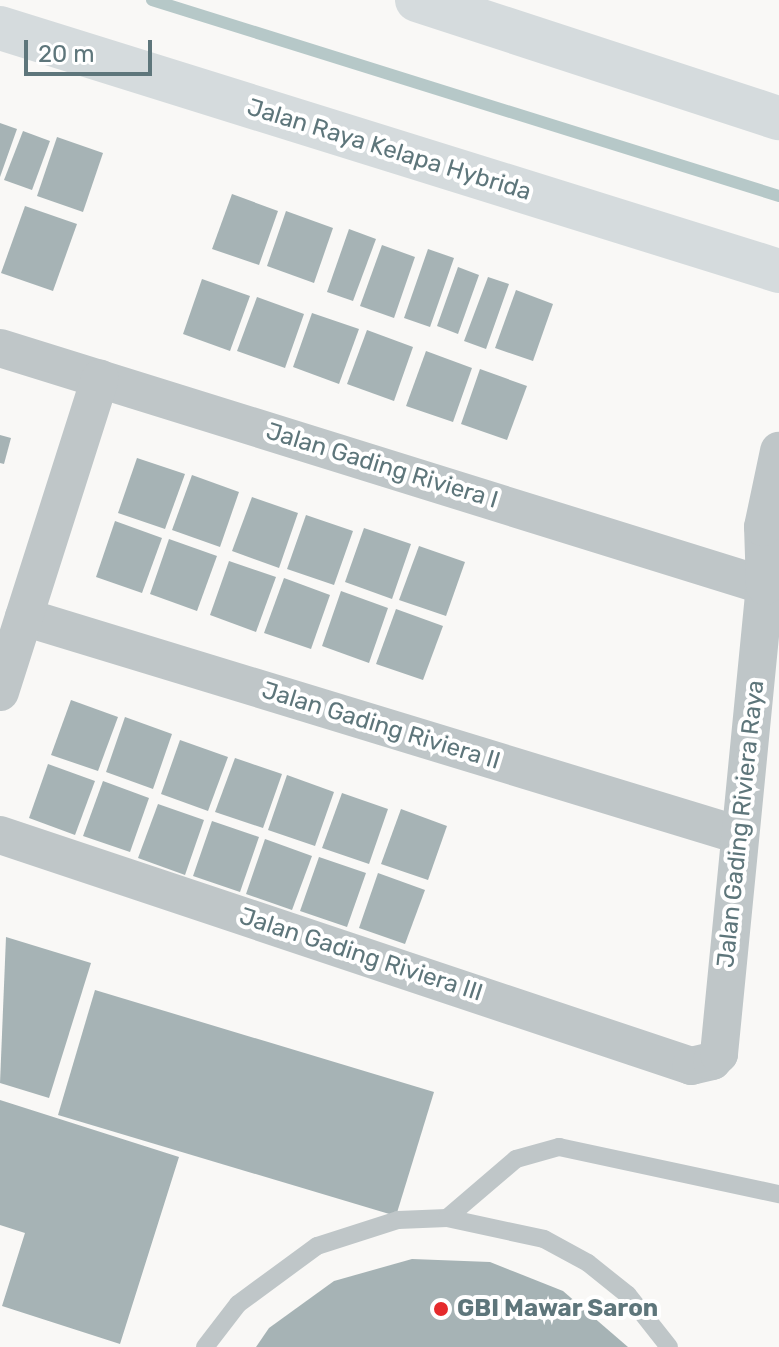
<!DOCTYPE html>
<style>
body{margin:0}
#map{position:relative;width:779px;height:1347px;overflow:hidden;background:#f9f8f6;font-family:Rubik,sans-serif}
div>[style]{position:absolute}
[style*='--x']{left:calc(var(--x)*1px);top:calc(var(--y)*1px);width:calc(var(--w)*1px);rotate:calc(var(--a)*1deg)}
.stream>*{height:12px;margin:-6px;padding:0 6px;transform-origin:6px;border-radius:6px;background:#b6c8c8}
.building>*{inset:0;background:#a6b3b5}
.lane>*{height:18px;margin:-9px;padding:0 9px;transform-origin:9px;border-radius:9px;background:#bfc6c8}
.street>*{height:38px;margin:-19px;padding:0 19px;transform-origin:19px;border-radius:19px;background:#bfc6c8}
.secondary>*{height:44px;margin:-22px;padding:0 22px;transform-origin:22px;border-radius:22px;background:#d5dbdd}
.dots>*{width:22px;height:22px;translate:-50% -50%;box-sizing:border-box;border:4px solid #fff;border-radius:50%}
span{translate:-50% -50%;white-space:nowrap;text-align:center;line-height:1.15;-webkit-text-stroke:8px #fff;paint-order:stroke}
.street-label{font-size:24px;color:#5e767b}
.poi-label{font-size:24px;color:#5e767b;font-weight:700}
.left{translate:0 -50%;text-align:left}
.scale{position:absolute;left:24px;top:40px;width:128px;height:36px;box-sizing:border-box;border:4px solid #5e767b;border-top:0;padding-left:10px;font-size:24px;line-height:28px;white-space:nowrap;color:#5e767b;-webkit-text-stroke:6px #fff;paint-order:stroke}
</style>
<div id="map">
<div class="stream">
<div style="--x:152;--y:0;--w:657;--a:17.36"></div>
</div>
<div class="building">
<div style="clip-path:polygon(0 123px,17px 129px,0 177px)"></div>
<div style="clip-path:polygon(23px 131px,50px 141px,32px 190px,4px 180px)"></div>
<div style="clip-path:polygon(57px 137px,103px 153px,83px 212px,37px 196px)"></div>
<div style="clip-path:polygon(232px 194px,278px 211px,259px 265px,212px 249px)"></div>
<div style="clip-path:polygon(25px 206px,77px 224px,53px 291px,1px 273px)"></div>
<div style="clip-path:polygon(286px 211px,333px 228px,314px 283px,267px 266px)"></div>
<div style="clip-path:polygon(349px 229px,376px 239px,353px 301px,327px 292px)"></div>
<div style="clip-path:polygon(382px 245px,415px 257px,394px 318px,360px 306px)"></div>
<div style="clip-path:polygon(428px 249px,454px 258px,430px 327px,404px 318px)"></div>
<div style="clip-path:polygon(458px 267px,479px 275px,458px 334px,437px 326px)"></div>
<div style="clip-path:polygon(488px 277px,509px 284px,486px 349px,464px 341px)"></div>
<div style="clip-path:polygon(202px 279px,250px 296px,230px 351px,183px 334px)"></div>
<div style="clip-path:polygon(516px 290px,553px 304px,533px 361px,495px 348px)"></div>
<div style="clip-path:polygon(257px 297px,304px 314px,285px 368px,237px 351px)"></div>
<div style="clip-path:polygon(312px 313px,359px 329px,339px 384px,293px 367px)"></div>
<div style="clip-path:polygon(367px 330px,413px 347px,394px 401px,347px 384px)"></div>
<div style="clip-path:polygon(426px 351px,472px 368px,453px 422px,406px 406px)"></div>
<div style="clip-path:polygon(480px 369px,527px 386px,507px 440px,461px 424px)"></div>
<div style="clip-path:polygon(0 435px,11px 438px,4px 464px,0 463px)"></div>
<div style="clip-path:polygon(137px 458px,185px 474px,165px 529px,118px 513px)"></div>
<div style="clip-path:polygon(192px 475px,239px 492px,220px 547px,172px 530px)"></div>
<div style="clip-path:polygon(252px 497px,298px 513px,279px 568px,232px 551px)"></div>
<div style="clip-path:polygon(306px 515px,353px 531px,334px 585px,287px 569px)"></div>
<div style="clip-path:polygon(115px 521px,162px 538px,142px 593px,96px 577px)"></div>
<div style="clip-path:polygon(364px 528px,411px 544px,392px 599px,345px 582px)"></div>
<div style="clip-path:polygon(169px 539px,217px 556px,197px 611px,150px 594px)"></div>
<div style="clip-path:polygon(419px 546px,465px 562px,446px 616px,399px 600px)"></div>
<div style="clip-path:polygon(229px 561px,276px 577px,256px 632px,210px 615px)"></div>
<div style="clip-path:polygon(284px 578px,330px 595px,311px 649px,264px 633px)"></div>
<div style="clip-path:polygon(341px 591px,388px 608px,369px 663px,322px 646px)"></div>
<div style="clip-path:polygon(396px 609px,443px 626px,423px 680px,376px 664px)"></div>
<div style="clip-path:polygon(71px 700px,118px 717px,98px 771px,51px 755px)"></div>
<div style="clip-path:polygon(125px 717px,172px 734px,153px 789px,106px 772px)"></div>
<div style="clip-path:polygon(180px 740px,228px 757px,208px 811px,161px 794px)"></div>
<div style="clip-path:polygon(235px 758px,282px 774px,263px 828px,215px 812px)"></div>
<div style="clip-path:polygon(48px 764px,95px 781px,75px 835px,29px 818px)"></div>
<div style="clip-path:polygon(287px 775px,334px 792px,315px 846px,268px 830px)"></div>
<div style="clip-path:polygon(103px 781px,149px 798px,130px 852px,83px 836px)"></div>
<div style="clip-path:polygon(342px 793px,388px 809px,369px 864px,322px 848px)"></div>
<div style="clip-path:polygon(158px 804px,204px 820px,185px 875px,138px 858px)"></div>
<div style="clip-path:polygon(401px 809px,447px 826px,428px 880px,381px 864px)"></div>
<div style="clip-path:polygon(212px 821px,259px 837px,240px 892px,193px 876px)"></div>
<div style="clip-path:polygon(265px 839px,312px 856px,292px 910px,246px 894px)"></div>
<div style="clip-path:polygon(319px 857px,366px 873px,347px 927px,300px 911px)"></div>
<div style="clip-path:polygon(378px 873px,425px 890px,405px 944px,359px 928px)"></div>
<div style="clip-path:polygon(6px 937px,91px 963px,49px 1098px,0 1083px)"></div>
<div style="clip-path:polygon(95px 990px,434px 1092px,396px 1216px,58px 1115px)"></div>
<div style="clip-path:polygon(0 1100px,179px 1157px,120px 1344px,2px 1306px,25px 1233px,0 1225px)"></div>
<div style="clip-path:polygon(412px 1259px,490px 1262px,563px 1291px,628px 1347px,256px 1347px,269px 1328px,334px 1281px)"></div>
</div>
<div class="lane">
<div style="--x:447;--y:1218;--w:91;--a:-40.5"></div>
<div style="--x:516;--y:1159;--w:45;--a:-15.6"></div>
<div style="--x:559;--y:1147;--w:225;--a:12.1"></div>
<div style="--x:205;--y:1347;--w:54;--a:-52.5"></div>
<div style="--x:238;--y:1304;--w:98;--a:-36.3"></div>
<div style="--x:317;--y:1246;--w:85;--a:-17.8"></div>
<div style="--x:398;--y:1220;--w:49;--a:-2.3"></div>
<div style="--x:447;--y:1218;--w:99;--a:12.2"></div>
<div style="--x:544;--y:1239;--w:50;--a:28.6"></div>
<div style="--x:588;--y:1263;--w:51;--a:38.7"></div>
<div style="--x:628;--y:1295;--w:66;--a:51.7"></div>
</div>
<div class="street">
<div style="--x:0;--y:348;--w:801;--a:17.28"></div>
<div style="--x:24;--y:617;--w:747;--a:16.96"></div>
<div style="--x:0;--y:692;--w:329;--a:-72.3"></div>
<div style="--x:0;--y:835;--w:729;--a:18.48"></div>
<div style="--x:691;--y:1066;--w:22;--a:-13"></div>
<div style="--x:712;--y:1061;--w:10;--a:-45"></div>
<div style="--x:719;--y:1054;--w:470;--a:-84.4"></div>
<div style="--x:765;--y:586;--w:59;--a:-91.9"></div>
<div style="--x:763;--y:527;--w:78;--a:-78.1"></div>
</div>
<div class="secondary">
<div style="--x:417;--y:0;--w:381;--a:18.1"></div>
<div style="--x:0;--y:28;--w:816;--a:17.32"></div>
</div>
<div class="dots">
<div style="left:441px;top:1309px;background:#e52a2c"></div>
</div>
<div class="street-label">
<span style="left:389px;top:150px;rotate:17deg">Jalan Raya Kelapa Hybrida</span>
<span style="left:382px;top:466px;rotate:17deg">Jalan Gading Riviera I</span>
<span style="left:381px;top:726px;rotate:17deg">Jalan Gading Riviera II</span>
<span style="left:741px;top:824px;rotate:-84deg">Jalan Gading Riviera Raya</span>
<span style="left:361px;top:955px;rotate:18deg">Jalan Gading Riviera III</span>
</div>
<div class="poi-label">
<span class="left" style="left:457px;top:1309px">GBI Mawar Saron</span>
</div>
<div class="scale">20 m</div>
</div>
